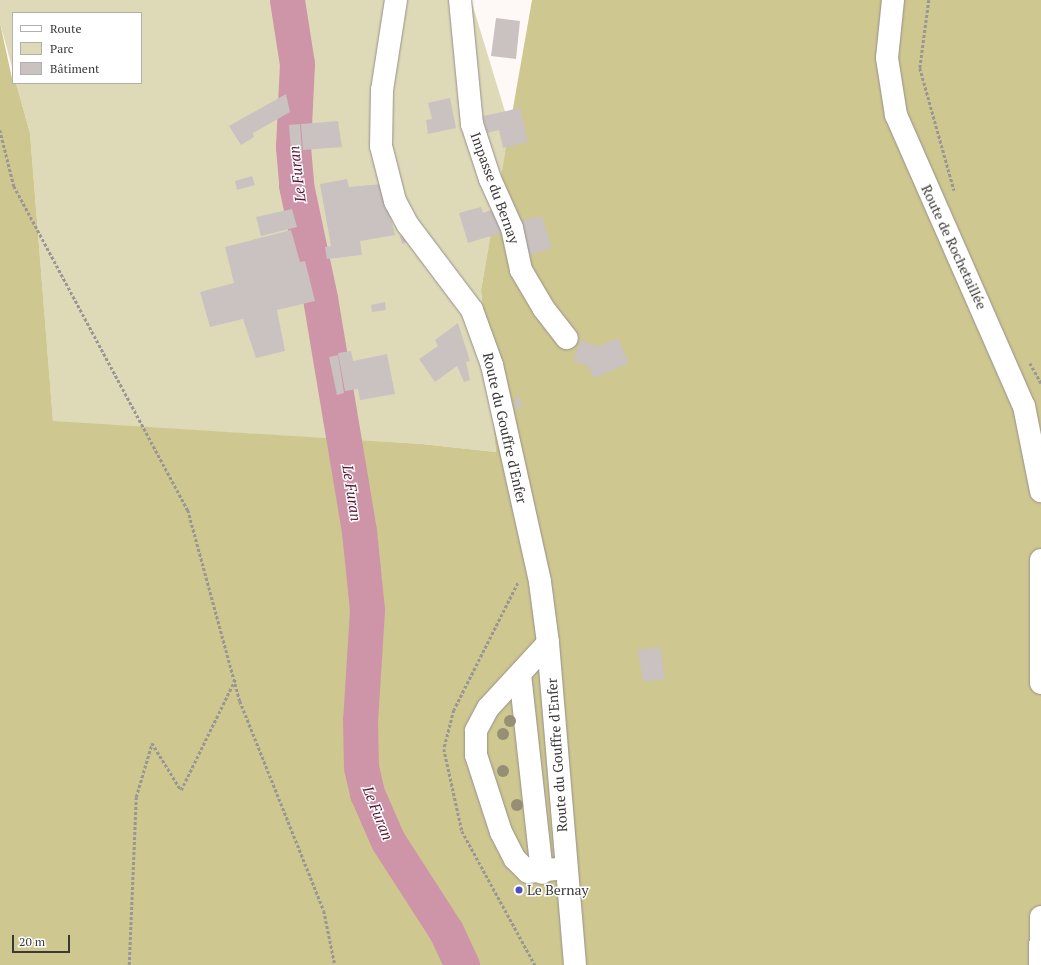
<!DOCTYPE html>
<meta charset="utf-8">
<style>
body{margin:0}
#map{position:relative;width:1041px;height:965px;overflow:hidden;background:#fef9f7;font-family:"PT Serif",serif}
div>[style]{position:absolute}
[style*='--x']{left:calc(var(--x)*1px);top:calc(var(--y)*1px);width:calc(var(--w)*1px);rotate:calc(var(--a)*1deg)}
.green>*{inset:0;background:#dedab8}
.forest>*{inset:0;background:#cec78f}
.river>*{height:35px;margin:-17.5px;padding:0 17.5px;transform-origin:17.5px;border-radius:17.5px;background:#ce94a8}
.building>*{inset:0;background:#cac1c1}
.path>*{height:2.5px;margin-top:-1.25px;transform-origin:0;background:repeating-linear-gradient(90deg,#9a9694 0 3px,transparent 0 5px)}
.roads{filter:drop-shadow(0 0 1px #97908c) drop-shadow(0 0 1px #97908c)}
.minor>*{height:22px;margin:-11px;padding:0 11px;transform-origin:11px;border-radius:11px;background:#fff}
.major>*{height:22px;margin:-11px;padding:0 11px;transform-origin:11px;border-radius:11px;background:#fff}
.trees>*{width:12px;height:12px;margin:-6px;border-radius:50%;background:#968f76}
.dots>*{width:11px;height:11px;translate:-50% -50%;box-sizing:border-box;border:2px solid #fff;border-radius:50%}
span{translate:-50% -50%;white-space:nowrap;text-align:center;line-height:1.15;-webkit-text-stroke:3px #fff;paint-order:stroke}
.street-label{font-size:14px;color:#3b3837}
.poi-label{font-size:14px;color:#3b3837}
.left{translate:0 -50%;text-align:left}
.water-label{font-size:15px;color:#581433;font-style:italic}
.legend{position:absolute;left:12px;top:12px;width:130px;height:72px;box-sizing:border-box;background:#fff;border:1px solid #b1afaf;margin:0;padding:5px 7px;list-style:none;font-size:12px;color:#3b3837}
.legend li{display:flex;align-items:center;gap:8px;height:20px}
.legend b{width:20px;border:1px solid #b1afaf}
.scale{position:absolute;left:12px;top:935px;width:58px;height:18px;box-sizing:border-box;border:2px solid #3b3837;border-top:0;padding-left:5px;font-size:12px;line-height:14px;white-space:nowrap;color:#3b3837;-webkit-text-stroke:3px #fff;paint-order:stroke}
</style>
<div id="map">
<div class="green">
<div style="clip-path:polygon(0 0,471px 0,510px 128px,481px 290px,496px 452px,422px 444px,53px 422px,30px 133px,16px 83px,141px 83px,141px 13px,13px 13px,13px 71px,0 23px)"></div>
</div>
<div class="forest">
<div style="clip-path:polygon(532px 0,1041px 0,1041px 965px,0 965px,0 23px,13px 83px,16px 83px,30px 133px,53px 421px,422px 444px,496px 452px,481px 290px)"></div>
</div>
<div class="river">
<div style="--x:287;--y:0;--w:65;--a:81.1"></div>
<div style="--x:297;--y:64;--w:83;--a:92.8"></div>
<div style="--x:293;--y:147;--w:38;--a:85"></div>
<div style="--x:296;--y:185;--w:116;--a:78"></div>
<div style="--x:320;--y:298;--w:236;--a:80.5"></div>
<div style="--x:359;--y:531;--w:79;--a:84.2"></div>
<div style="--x:367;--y:610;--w:110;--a:93.6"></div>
<div style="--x:360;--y:720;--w:47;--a:88.8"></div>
<div style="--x:361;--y:767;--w:27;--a:77"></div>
<div style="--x:367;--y:793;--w:52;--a:66.4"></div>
<div style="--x:388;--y:841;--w:107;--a:57.2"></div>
<div style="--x:446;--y:931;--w:38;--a:65"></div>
</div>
<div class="building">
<div style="clip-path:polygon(496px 18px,520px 21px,516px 59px,491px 56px)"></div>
<div style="clip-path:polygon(286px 94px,290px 112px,253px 133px,254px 137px,241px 145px,229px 126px)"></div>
<div style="clip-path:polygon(450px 98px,456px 128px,428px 134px,426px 120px,432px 119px,428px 103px)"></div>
<div style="clip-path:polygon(520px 108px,528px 142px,503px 148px,499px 130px,487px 133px,483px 116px)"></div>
<div style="clip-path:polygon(338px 121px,342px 147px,303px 150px,301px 124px)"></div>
<div style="clip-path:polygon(300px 124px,302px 151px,291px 151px,289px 125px)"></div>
<div style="clip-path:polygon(252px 176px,255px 185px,237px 190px,235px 181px)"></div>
<div style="clip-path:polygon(347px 179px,349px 187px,382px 184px,395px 235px,360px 241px,362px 255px,327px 259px,325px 247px,331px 246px,320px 184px)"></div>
<div style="clip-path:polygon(481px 207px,483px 213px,494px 209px,501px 233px,468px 243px,459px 213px)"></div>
<div style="clip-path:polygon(292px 209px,297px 227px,261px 236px,256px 217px)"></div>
<div style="clip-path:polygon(542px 216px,552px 248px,520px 258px,515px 240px,526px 237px,521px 221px)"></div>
<div style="clip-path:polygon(291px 230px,300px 262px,305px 261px,315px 301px,277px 310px,285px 351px,256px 358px,243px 319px,210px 327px,200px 292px,234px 283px,225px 247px)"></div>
<div style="clip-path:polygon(406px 234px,408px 242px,402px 244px,400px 236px)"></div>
<div style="clip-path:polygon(385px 302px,386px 310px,372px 312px,371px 305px)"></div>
<div style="clip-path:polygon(458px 323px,470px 361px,466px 362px,470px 380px,464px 382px,457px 366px,435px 382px,419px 359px,438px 346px,435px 340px)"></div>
<div style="clip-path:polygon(618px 338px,629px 363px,594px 378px,589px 367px,573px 360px,581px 340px,597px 347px)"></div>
<div style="clip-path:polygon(351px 351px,353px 361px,387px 354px,395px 394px,360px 400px,358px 389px,345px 391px,338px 353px)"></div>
<div style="clip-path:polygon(338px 355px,344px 393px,337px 395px,329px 357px)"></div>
<div style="clip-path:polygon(520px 397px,522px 408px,516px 409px,514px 399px)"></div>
<div style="clip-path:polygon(660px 647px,665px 679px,643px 682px,638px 650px)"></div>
</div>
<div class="path">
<div style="--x:929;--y:0;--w:69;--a:97.5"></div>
<div style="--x:920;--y:68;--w:127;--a:74.4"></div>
<div style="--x:0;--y:130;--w:58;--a:76"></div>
<div style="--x:14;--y:186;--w:368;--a:61.8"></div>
<div style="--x:188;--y:510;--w:198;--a:74.8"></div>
<div style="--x:240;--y:701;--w:226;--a:68.2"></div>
<div style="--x:324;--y:911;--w:55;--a:78.5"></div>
<div style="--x:1030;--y:363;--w:23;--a:61"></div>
<div style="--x:518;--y:583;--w:142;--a:116.7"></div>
<div style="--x:454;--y:710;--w:40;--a:104.4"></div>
<div style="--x:444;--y:749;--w:84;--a:77.6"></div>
<div style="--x:462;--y:831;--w:153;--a:61.4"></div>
<div style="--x:129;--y:965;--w:168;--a:-87.6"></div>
<div style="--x:136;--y:797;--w:56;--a:-73.5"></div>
<div style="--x:152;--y:743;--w:55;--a:58.3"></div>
<div style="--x:181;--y:790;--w:123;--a:-63.9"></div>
</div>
<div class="roads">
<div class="minor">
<div style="--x:396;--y:0;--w:91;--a:98.8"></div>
<div style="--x:382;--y:90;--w:56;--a:91"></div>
<div style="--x:381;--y:146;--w:57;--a:75.7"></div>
<div style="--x:395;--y:201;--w:27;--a:62"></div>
<div style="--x:408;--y:225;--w:106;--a:53"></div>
<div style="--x:472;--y:310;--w:59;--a:70"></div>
<div style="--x:492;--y:365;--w:222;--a:77.5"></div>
<div style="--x:540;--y:582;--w:62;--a:82.5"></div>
<div style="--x:548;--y:643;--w:323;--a:85.2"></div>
<div style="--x:460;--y:0;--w:125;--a:84.5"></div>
<div style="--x:472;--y:124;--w:58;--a:71.9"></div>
<div style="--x:490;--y:179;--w:54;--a:65.8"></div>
<div style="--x:512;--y:228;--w:43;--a:77.9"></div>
<div style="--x:521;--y:270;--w:45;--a:59.5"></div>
<div style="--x:544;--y:309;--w:37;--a:52"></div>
<div style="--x:548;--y:643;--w:88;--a:132.7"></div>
<div style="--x:488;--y:708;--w:26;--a:118"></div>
<div style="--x:476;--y:731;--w:24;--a:90"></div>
<div style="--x:476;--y:755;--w:81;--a:72"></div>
<div style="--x:501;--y:832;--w:30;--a:63"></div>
<div style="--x:515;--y:859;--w:18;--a:45"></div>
<div style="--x:528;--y:872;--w:37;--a:-6"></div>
<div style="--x:520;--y:674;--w:200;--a:83.7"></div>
</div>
<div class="major">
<div style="--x:893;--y:0;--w:58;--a:95.9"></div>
<div style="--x:887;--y:58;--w:58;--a:81"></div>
<div style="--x:896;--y:115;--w:318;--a:66.3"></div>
<div style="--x:1024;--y:406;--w:87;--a:78.7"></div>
<div style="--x:1041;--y:560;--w:123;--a:90"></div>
<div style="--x:1040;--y:965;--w:48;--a:-88.8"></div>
</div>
</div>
<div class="trees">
<div style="left:510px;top:721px"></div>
<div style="left:503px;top:734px"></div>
<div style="left:503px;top:771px"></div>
<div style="left:517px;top:805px"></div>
</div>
<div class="dots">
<div style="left:519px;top:890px;background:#504cc3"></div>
</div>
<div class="street-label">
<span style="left:495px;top:188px;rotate:70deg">Impasse du Bernay</span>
<span style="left:954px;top:247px;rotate:65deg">Route de Rochetaillée</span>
<span style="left:505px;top:428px;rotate:77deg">Route du Gouffre d'Enfer</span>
<span style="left:557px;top:755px;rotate:-94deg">Route du Gouffre d'Enfer</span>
</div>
<div class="poi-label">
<span class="left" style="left:527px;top:890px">Le Bernay</span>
</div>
<div class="water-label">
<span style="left:297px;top:174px;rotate:-97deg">Le Furan</span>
<span style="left:352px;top:493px;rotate:81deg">Le Furan</span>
<span style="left:378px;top:813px;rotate:68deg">Le Furan</span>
</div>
<ul class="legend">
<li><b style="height:5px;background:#fff"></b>Route</li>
<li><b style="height:11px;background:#dedab8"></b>Parc</li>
<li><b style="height:11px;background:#cac1c1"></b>Bâtiment</li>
</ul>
<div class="scale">20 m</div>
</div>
